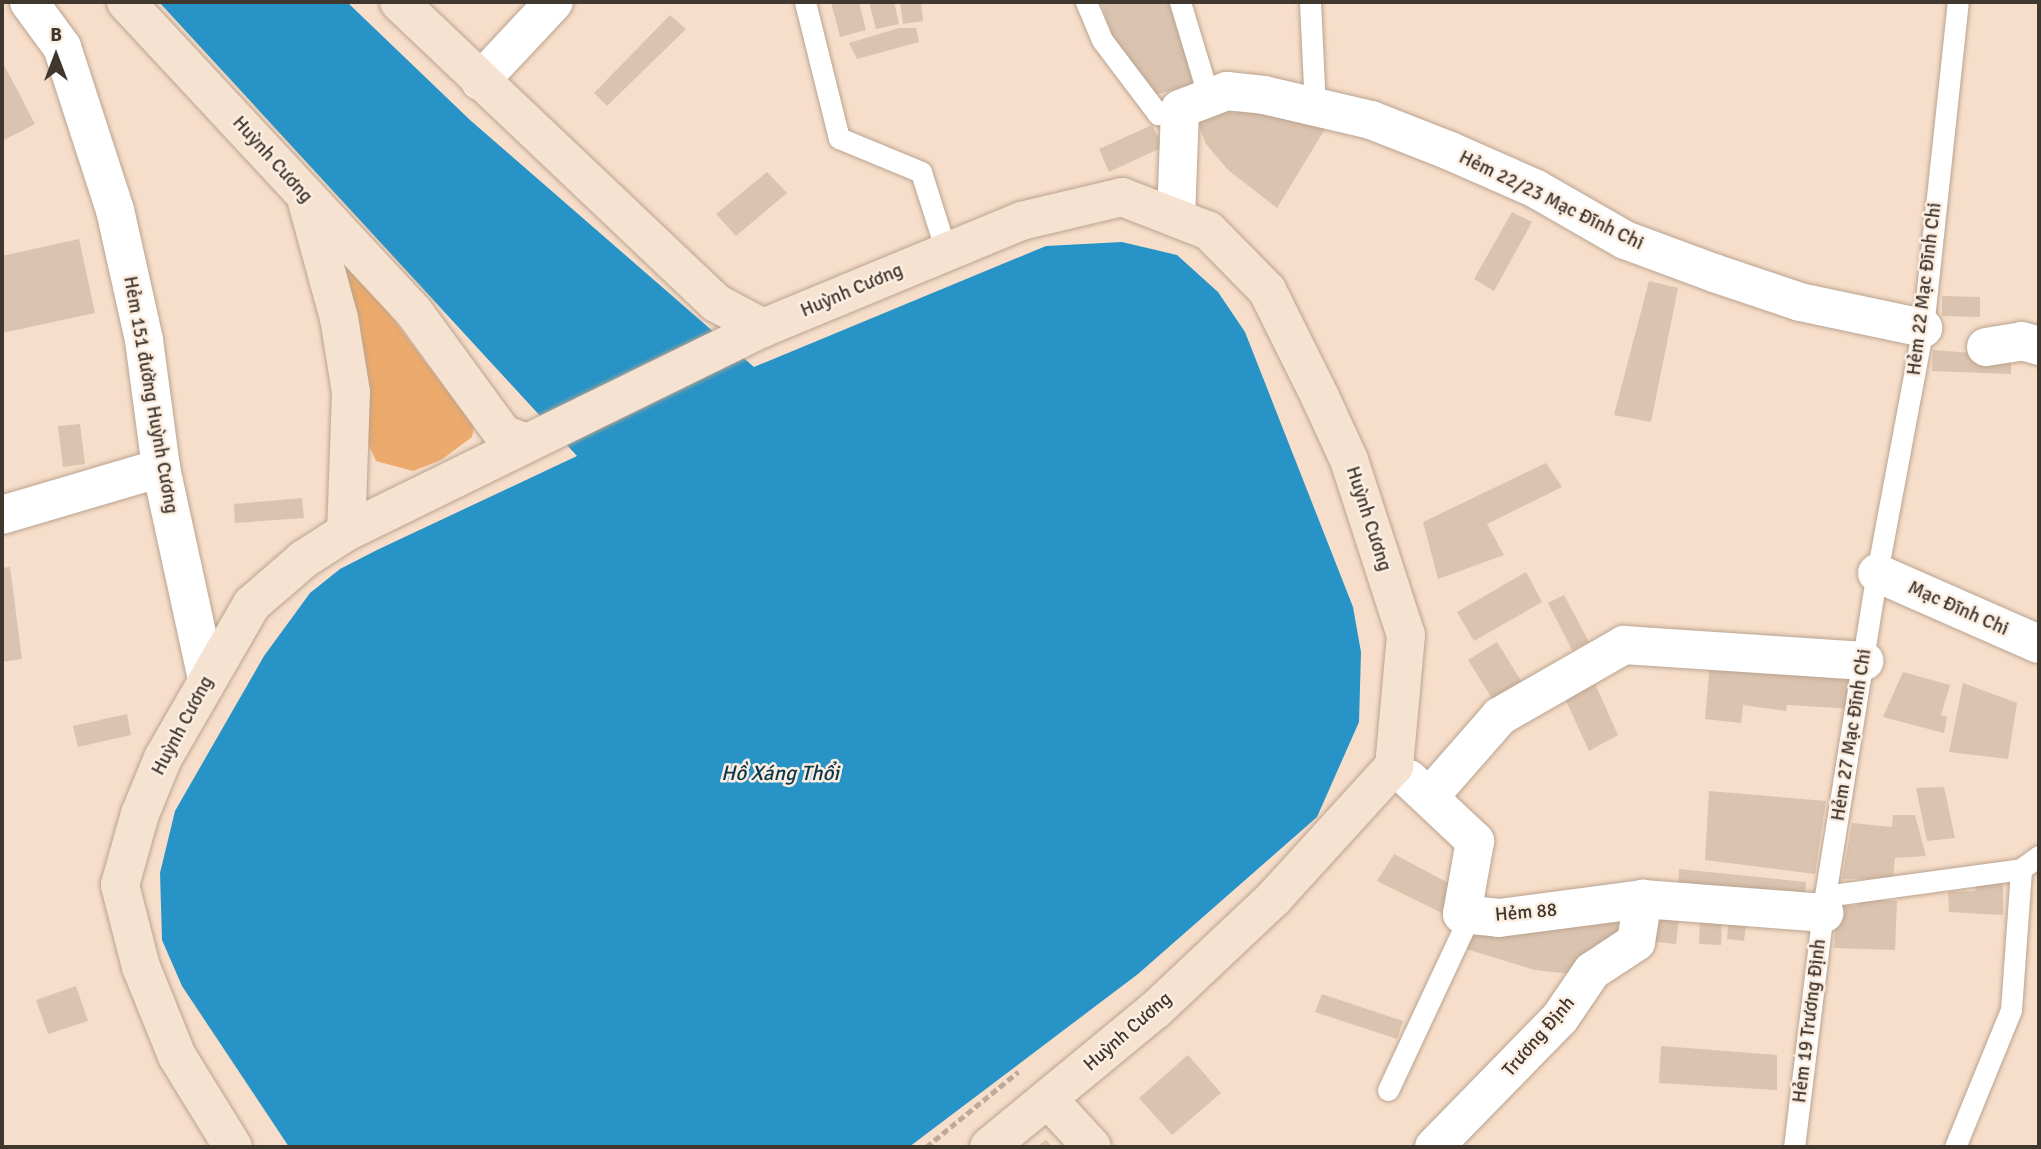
<!DOCTYPE html>
<meta charset="utf-8">
<style>
body{margin:0}
#map{position:relative;width:2041px;height:1149px;overflow:hidden;background:#f7deca;font-family:Signika,sans-serif}
div>[style]{position:absolute}
[style*='--x']{left:calc(var(--x)*1px);top:calc(var(--y)*1px);width:calc(var(--w)*1px);rotate:calc(var(--a)*1deg)}
.green>*{inset:0;background:#ecaa6d}
.water>*{inset:0;background:#2793c6}
.building>*{inset:0;background:#dac3af}
.path>*{height:4.5px;margin-top:-2.25px;transform-origin:0;background:repeating-linear-gradient(90deg,#beaa9a 0 7px,transparent 0 10.5px)}
.roads{filter:drop-shadow(0 0 2px #b9a38f) drop-shadow(0 0 2px #b9a38f)}
.lane>*{height:21px;margin:-10.5px;padding:0 10.5px;transform-origin:10.5px;border-radius:10.5px;background:#fff}
.street>*{height:38px;margin:-19px;padding:0 19px;transform-origin:19px;border-radius:19px;background:#fff}
.secondary>*{height:38px;margin:-19px;padding:0 19px;transform-origin:19px;border-radius:19px;background:#f5e2d0}
span{translate:-50% -50%;white-space:nowrap;text-align:center;line-height:1.15;-webkit-text-stroke:5px #fceee1;paint-order:stroke}
.street-label{font-size:19px;color:#40372f}
.water-label{font-size:21px;color:#0b384d;font-style:italic}
.frame{position:absolute;inset:0;border:4px solid #40372f;pointer-events:none}
.north{position:absolute;left:21px;top:21px;width:70px;height:70px;-webkit-text-stroke:5px #fceee1;paint-order:stroke;rotate:0deg;font-size:19px;font-weight:700;line-height:28px;text-align:center;color:#40372f}
.north::after{content:'';display:block;margin:auto;width:24px;height:32px;background:#40372f;clip-path:polygon(50% 0,100% 100%,50% 72%,0 100%)}
</style>
<div id="map">
<div class="green">
<div style="clip-path:polygon(343px 252px,474px 427px,472px 437px,441px 460px,413px 471px,376px 461px,367px 441px)"></div>
</div>
<div class="water">
<div style="clip-path:polygon(159px 2px,347px 2px,470px 120px,754px 367px,1046px 246px,1122px 242px,1177px 255px,1218px 292px,1245px 332px,1353px 607px,1361px 652px,1359px 722px,1317px 817px,1138px 974px,909px 1147px,289px 1147px,182px 986px,162px 940px,160px 873px,175px 811px,264px 656px,310px 593px,340px 569px,377px 550px,577px 456px)"></div>
</div>
<div class="building">
<div style="clip-path:polygon(831px 2px,859px 2px,866px 30px,840px 37px)"></div>
<div style="clip-path:polygon(869px 2px,894px 2px,899px 24px,876px 29px)"></div>
<div style="clip-path:polygon(900px 2px,921px 2px,923px 21px,903px 24px)"></div>
<div style="clip-path:polygon(1101px 2px,1172px 2px,1201px 82px,1155px 95px,1112px 35px)"></div>
<div style="clip-path:polygon(670px 15px,686px 29px,607px 106px,594px 93px)"></div>
<div style="clip-path:polygon(899px 28px,916px 28px,919px 42px,857px 59px,849px 43px)"></div>
<div style="clip-path:polygon(2px 61px,35px 124px,2px 141px)"></div>
<div style="clip-path:polygon(1249px 99px,1325px 129px,1277px 208px,1228px 170px,1206px 144px,1198px 123px,1210px 105px,1235px 113px)"></div>
<div style="clip-path:polygon(1152px 125px,1163px 147px,1109px 172px,1099px 149px)"></div>
<div style="clip-path:polygon(767px 172px,787px 193px,736px 236px,716px 214px)"></div>
<div style="clip-path:polygon(1512px 212px,1532px 222px,1494px 291px,1474px 279px)"></div>
<div style="clip-path:polygon(79px 239px,95px 313px,2px 333px,2px 256px)"></div>
<div style="clip-path:polygon(1649px 281px,1678px 288px,1651px 422px,1614px 415px)"></div>
<div style="clip-path:polygon(1942px 296px,1980px 297px,1980px 317px,1942px 316px)"></div>
<div style="clip-path:polygon(1933px 350px,2011px 356px,2011px 374px,1932px 371px)"></div>
<div style="clip-path:polygon(80px 424px,85px 464px,63px 467px,58px 426px)"></div>
<div style="clip-path:polygon(1546px 463px,1562px 487px,1487px 524px,1504px 555px,1438px 579px,1423px 522px)"></div>
<div style="clip-path:polygon(302px 498px,304px 518px,235px 523px,234px 504px)"></div>
<div style="clip-path:polygon(10px 567px,22px 659px,2px 662px,2px 568px)"></div>
<div style="clip-path:polygon(1526px 572px,1542px 602px,1474px 641px,1457px 612px)"></div>
<div style="clip-path:polygon(1564px 595px,1589px 642px,1572px 650px,1548px 603px)"></div>
<div style="clip-path:polygon(1497px 642px,1527px 690px,1498px 708px,1468px 660px)"></div>
<div style="clip-path:polygon(1710px 663px,1857px 674px,1855px 709px,1787px 705px,1786px 711px,1743px 705px,1741px 723px,1705px 719px)"></div>
<div style="clip-path:polygon(1903px 672px,1950px 685px,1941px 715px,1947px 717px,1944px 733px,1883px 717px)"></div>
<div style="clip-path:polygon(1592px 677px,1618px 735px,1589px 751px,1562px 692px)"></div>
<div style="clip-path:polygon(1963px 683px,2017px 703px,2008px 759px,1949px 752px)"></div>
<div style="clip-path:polygon(127px 714px,131px 735px,78px 747px,73px 726px)"></div>
<div style="clip-path:polygon(1944px 787px,1955px 838px,1927px 841px,1916px 788px)"></div>
<div style="clip-path:polygon(1709px 791px,1826px 801px,1815px 874px,1705px 860px)"></div>
<div style="clip-path:polygon(1893px 815px,1915px 815px,1926px 856px,1895px 858px,1893px 878px,1842px 879px,1852px 823px,1892px 827px)"></div>
<div style="clip-path:polygon(1394px 854px,1456px 887px,1446px 915px,1377px 881px)"></div>
<div style="clip-path:polygon(1679px 869px,1806px 882px,1805px 901px,1678px 890px)"></div>
<div style="clip-path:polygon(2003px 877px,2003px 915px,1949px 912px,1948px 892px,1975px 891px,1978px 880px)"></div>
<div style="clip-path:polygon(1859px 899px,1897px 901px,1895px 950px,1834px 948px,1837px 905px,1857px 906px)"></div>
<div style="clip-path:polygon(1648px 907px,1680px 908px,1676px 944px,1647px 941px)"></div>
<div style="clip-path:polygon(1633px 910px,1626px 942px,1580px 975px,1535px 970px,1466px 949px,1474px 924px)"></div>
<div style="clip-path:polygon(1700px 913px,1722px 913px,1721px 945px,1699px 944px)"></div>
<div style="clip-path:polygon(1729px 913px,1747px 914px,1744px 941px,1727px 939px)"></div>
<div style="clip-path:polygon(76px 986px,88px 1021px,48px 1034px,36px 1000px)"></div>
<div style="clip-path:polygon(1322px 994px,1403px 1021px,1397px 1039px,1315px 1012px)"></div>
<div style="clip-path:polygon(1661px 1046px,1777px 1055px,1777px 1090px,1659px 1083px)"></div>
<div style="clip-path:polygon(1188px 1055px,1221px 1093px,1172px 1135px,1139px 1098px)"></div>
<div style="clip-path:polygon(1046px 1140px,1053px 1147px,1036px 1147px)"></div>
</div>
<div class="path">
<div style="--x:926;--y:1147;--w:119;--a:-39.2"></div>
</div>
<div class="roads">
<div class="lane">
<div style="--x:805;--y:2;--w:140;--a:76"></div>
<div style="--x:839;--y:138;--w:89;--a:22.5"></div>
<div style="--x:921;--y:172;--w:83;--a:72.4"></div>
<div style="--x:1086;--y:2;--w:41;--a:67.2"></div>
<div style="--x:1102;--y:40;--w:93;--a:52.9"></div>
<div style="--x:1158;--y:114;--w:23;--a:-13"></div>
<div style="--x:1180;--y:2;--w:100;--a:73.2"></div>
<div style="--x:1310;--y:2;--w:108;--a:87.3"></div>
<div style="--x:1825;--y:896;--w:198;--a:-7.8"></div>
<div style="--x:2021;--y:869;--w:22;--a:-36"></div>
<div style="--x:1388;--y:1090;--w:193;--a:-64.9"></div>
<div style="--x:1794;--y:1147;--w:253;--a:-83"></div>
<div style="--x:1825;--y:896;--w:327;--a:-80.9"></div>
<div style="--x:1877;--y:573;--w:249;--a:-79.4"></div>
<div style="--x:1923;--y:328;--w:328;--a:-83.9"></div>
<div style="--x:1955;--y:1147;--w:148;--a:-67.8"></div>
<div style="--x:2011;--y:1010;--w:141;--a:-85.9"></div>
</div>
<div class="street">
<div style="--x:29;--y:2;--w:56;--a:53.7"></div>
<div style="--x:62;--y:47;--w:171;--a:72"></div>
<div style="--x:115;--y:210;--w:133;--a:77.4"></div>
<div style="--x:144;--y:340;--w:129;--a:82.4"></div>
<div style="--x:161;--y:468;--w:216;--a:77.7"></div>
<div style="--x:480;--y:81;--w:108;--a:-46.9"></div>
<div style="--x:1176;--y:218;--w:109;--a:-87.9"></div>
<div style="--x:1180;--y:109;--w:50;--a:-21"></div>
<div style="--x:1227;--y:91;--w:37;--a:6"></div>
<div style="--x:1264;--y:95;--w:110;--a:13.2"></div>
<div style="--x:1371;--y:120;--w:85;--a:21.4"></div>
<div style="--x:1450;--y:151;--w:94;--a:23.8"></div>
<div style="--x:1536;--y:189;--w:103;--a:29.8"></div>
<div style="--x:1625;--y:240;--w:95;--a:20.3"></div>
<div style="--x:1714;--y:273;--w:91;--a:18.6"></div>
<div style="--x:1800;--y:302;--w:126;--a:11.9"></div>
<div style="--x:1986;--y:347;--w:36;--a:-9"></div>
<div style="--x:2022;--y:341;--w:18;--a:16"></div>
<div style="--x:2;--y:515;--w:166;--a:-16.5"></div>
<div style="--x:1877;--y:573;--w:177;--a:23.7"></div>
<div style="--x:1409;--y:779;--w:91;--a:43.2"></div>
<div style="--x:1475;--y:841;--w:74;--a:100.1"></div>
<div style="--x:1462;--y:914;--w:37;--a:6"></div>
<div style="--x:1499;--y:918;--w:145;--a:-7.5"></div>
<div style="--x:1430;--y:796;--w:106;--a:-48.8"></div>
<div style="--x:1500;--y:716;--w:143;--a:-29.8"></div>
<div style="--x:1624;--y:645;--w:241;--a:3.8"></div>
<div style="--x:1434;--y:1147;--w:180;--a:-45.7"></div>
<div style="--x:1560;--y:1018;--w:57;--a:-55.8"></div>
<div style="--x:1592;--y:971;--w:53;--a:-33.4"></div>
<div style="--x:1636;--y:942;--w:44;--a:-80.8"></div>
<div style="--x:1643;--y:899;--w:182;--a:4.4"></div>
</div>
<div class="secondary">
<div style="--x:126;--y:2;--w:423;--a:47.1"></div>
<div style="--x:414;--y:312;--w:151;--a:53.9"></div>
<div style="--x:503;--y:434;--w:25;--a:21"></div>
<div style="--x:399;--y:2;--w:437;--a:43.5"></div>
<div style="--x:716;--y:303;--w:53;--a:28"></div>
<div style="--x:307;--y:202;--w:120;--a:74.6"></div>
<div style="--x:339;--y:318;--w:75;--a:80.8"></div>
<div style="--x:351;--y:392;--w:140;--a:92"></div>
<div style="--x:1048;--y:1099;--w:65;--a:47.5"></div>
<div style="--x:233;--y:1147;--w:107;--a:-121.6"></div>
<div style="--x:177;--y:1056;--w:96;--a:-112"></div>
<div style="--x:141;--y:967;--w:85;--a:-104.4"></div>
<div style="--x:120;--y:885;--w:74;--a:-74.3"></div>
<div style="--x:140;--y:814;--w:61;--a:-67.7"></div>
<div style="--x:163;--y:758;--w:178;--a:-60"></div>
<div style="--x:252;--y:604;--w:69;--a:-40.9"></div>
<div style="--x:304;--y:559;--w:50;--a:-32.7"></div>
<div style="--x:346;--y:532;--w:464;--a:-26.1"></div>
<div style="--x:763;--y:328;--w:279;--a:-22.5"></div>
<div style="--x:1021;--y:221;--w:104;--a:-13.4"></div>
<div style="--x:1122;--y:197;--w:93;--a:21.3"></div>
<div style="--x:1209;--y:231;--w:83;--a:45.5"></div>
<div style="--x:1267;--y:290;--w:122;--a:63.6"></div>
<div style="--x:1321;--y:399;--w:67;--a:65.3"></div>
<div style="--x:1349;--y:460;--w:184;--a:72"></div>
<div style="--x:1406;--y:635;--w:132;--a:95.2"></div>
<div style="--x:1394;--y:766;--w:178;--a:132.3"></div>
<div style="--x:1274;--y:898;--w:163;--a:136.7"></div>
<div style="--x:1155;--y:1010;--w:215;--a:140.5"></div>
</div>
</div>
<div class="street-label">
<span style="left:272px;top:160px;rotate:48deg">Huỳnh Cương</span>
<span style="left:1551px;top:201px;rotate:26deg">Hẻm 22/23 Mạc Đĩnh Chi</span>
<span style="left:1925px;top:289px;rotate:-83deg">Hẻm 22 Mạc Đĩnh Chi</span>
<span style="left:852px;top:291px;rotate:-23deg">Huỳnh Cương</span>
<span style="left:150px;top:395px;rotate:80deg">Hẻm 151 đường Huỳnh Cương</span>
<span style="left:1368px;top:519px;rotate:72deg">Huỳnh Cương</span>
<span style="left:1958px;top:609px;rotate:24deg">Mạc Đĩnh Chi</span>
<span style="left:183px;top:726px;rotate:-62deg">Huỳnh Cương</span>
<span style="left:1852px;top:735px;rotate:-81deg">Hẻm 27 Mạc Đĩnh Chi</span>
<span style="left:1526px;top:913px;rotate:-5deg">Hẻm 88</span>
<span style="left:1810px;top:1021px;rotate:-83deg">Hẻm 19 Trương Định</span>
<span style="left:1128px;top:1032px;rotate:-41deg">Huỳnh Cương</span>
<span style="left:1539px;top:1037px;rotate:-49deg">Trương Định</span>
</div>
<div class="water-label">
<span style="left:780px;top:773px">Hồ Xáng Thổi</span>
</div>
<div class="frame"></div>
<div class="north">B</div>
</div>
